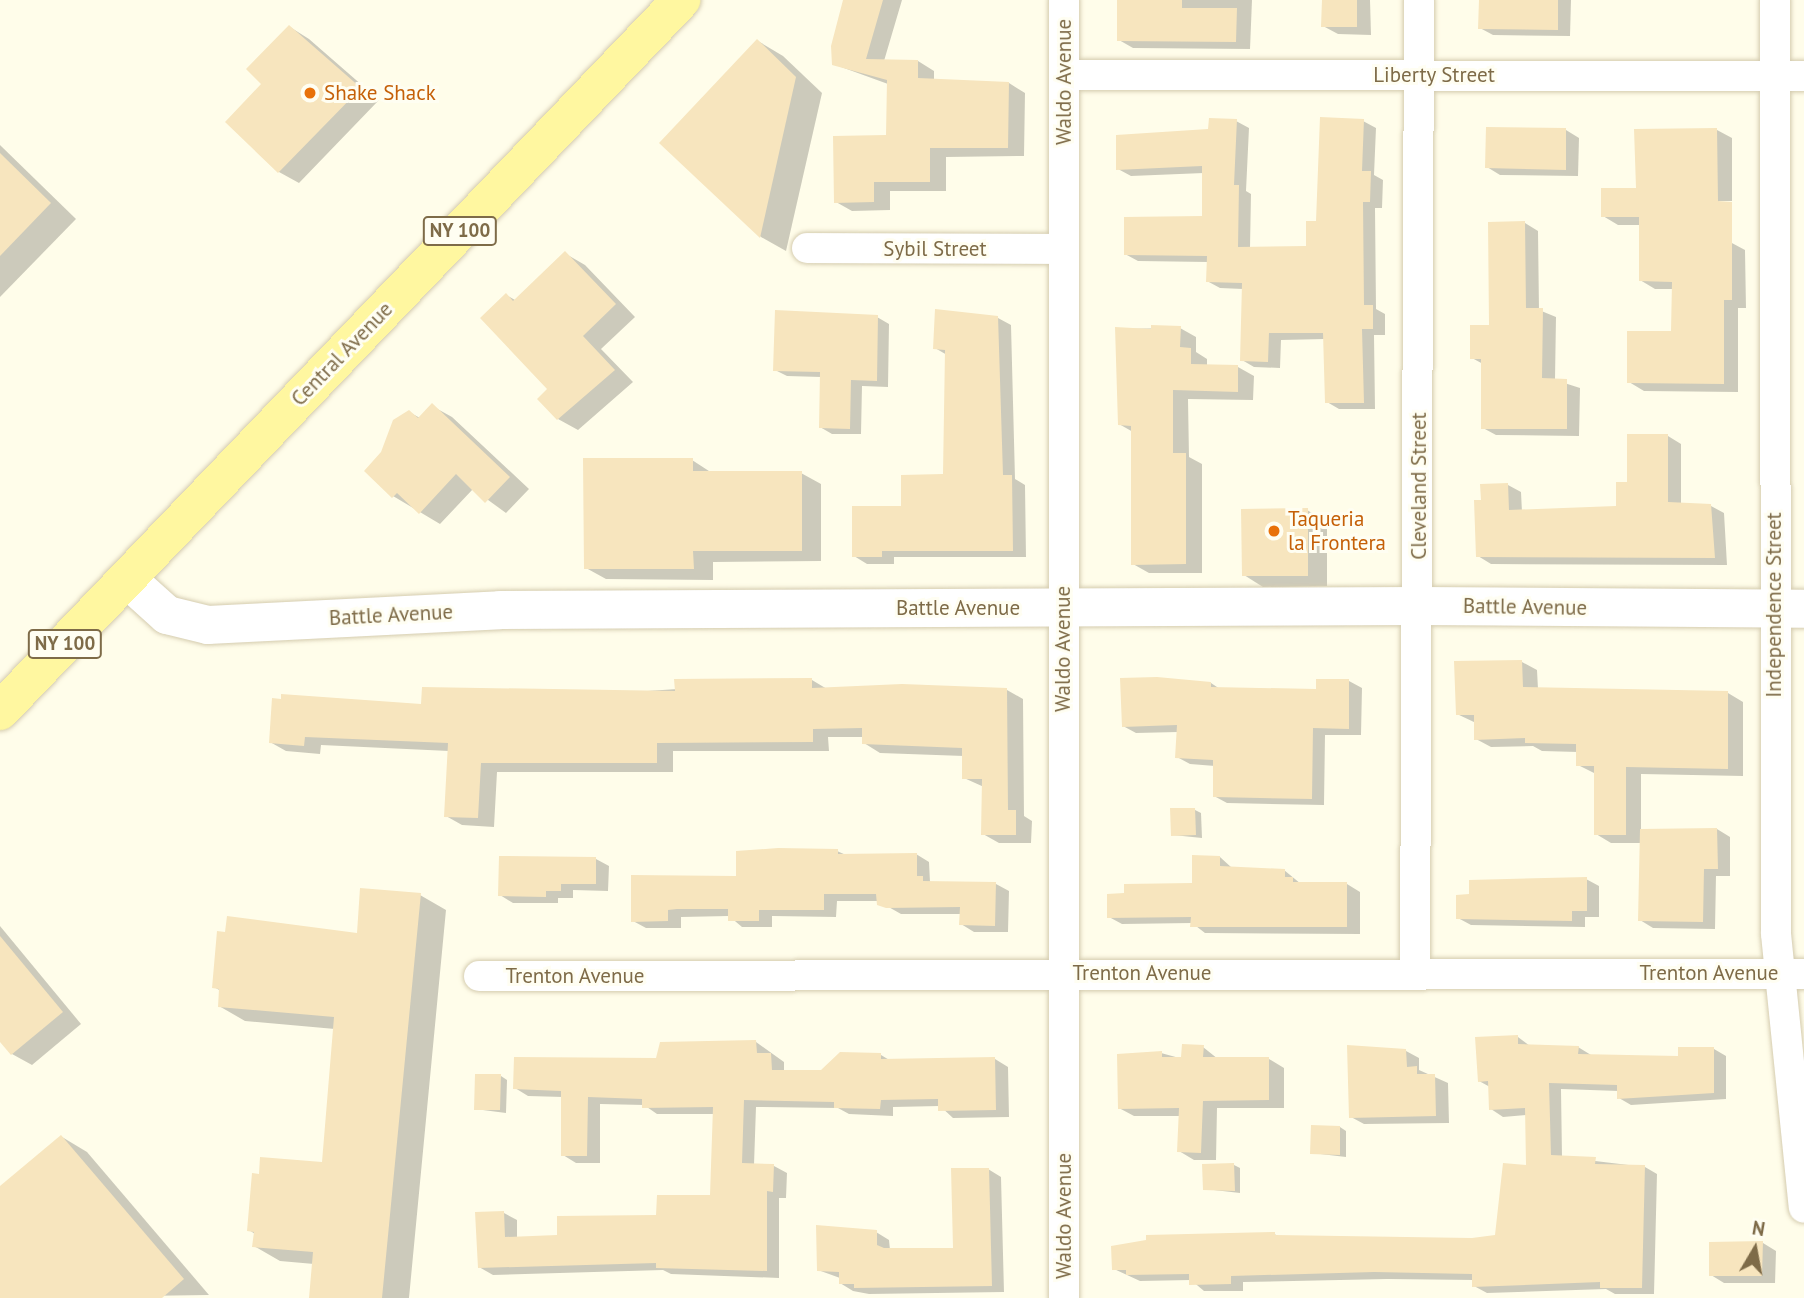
<!DOCTYPE html>
<style>
body{margin:0}
#map{position:relative;width:1804px;height:1298px;overflow:hidden;background:#fffdea;font-family:"PT Sans",sans-serif}
div>[style]{position:absolute}
[style*='--x']{left:calc(var(--x)*1px);top:calc(var(--y)*1px);width:calc(var(--w)*1px);rotate:calc(var(--a)*1deg)}
.shadow>*{inset:0;background:#0003}
.building>*{inset:0;background:#f7e5be}
.roads{filter:drop-shadow(0 0 2px #d5ccaf) drop-shadow(0 0 2px #d5ccaf)}
.street>*{height:30px;margin:-15px;padding:0 15px;transform-origin:15px;border-radius:15px;background:#fff}
.secondary>*{height:38px;margin:-19px;padding:0 19px;transform-origin:19px;border-radius:19px;background:#fff}
.primary>*{height:38px;margin:-19px;padding:0 19px;transform-origin:19px;border-radius:19px;background:#fff7a0}
.dots>*{width:19px;height:19px;translate:-50% -50%;box-sizing:border-box;border:4px solid #fffef2;border-radius:50%}
span{translate:-50% -50%;white-space:nowrap;text-align:center;line-height:1.15;-webkit-text-stroke:6px #fffef2;paint-order:stroke}
.shield-label span{padding:2px 5px;background:#fffef2;border:2px solid;border-radius:5px;-webkit-text-stroke-width:0}
.shield-label{font-size:19px;color:#7e6b48;font-weight:700}
.street-label{font-size:21px;color:#7e6b48}
.food-label{font-size:21px;color:#c56008}
.left{translate:0 -50%;text-align:left}
.north{position:absolute;left:1720px;top:1214px;width:70px;height:70px;-webkit-text-stroke:5px #fffef2;paint-order:stroke;rotate:10deg;font-size:19px;font-weight:700;line-height:28px;text-align:center;color:#7e6b48}
.north::after{content:'';display:block;margin:auto;width:24px;height:32px;background:#7e6b48;clip-path:polygon(50% 0,100% 100%,50% 72%,0 100%)}
</style>
<div id="map">
<div class="shadow">
<div style="clip-path:polygon(845px 0,902px 0,884px 61px,918px 61px,934px 71px,934px 81px,1009px 83px,1025px 93px,1024px 156px,946px 157px,946px 191px,890px 191px,890px 210px,852px 211px,836px 202px,888px 136px,888px 84px,833px 64px)"></div>
<div style="clip-path:polygon(1119px 0,1252px 0,1250px 49px,1133px 48px,1119px 40px)"></div>
<div style="clip-path:polygon(1323px 0,1370px 0,1371px 35px,1338px 34px,1323px 26px)"></div>
<div style="clip-path:polygon(1480px 0,1571px 0,1570px 36px,1493px 35px,1480px 28px)"></div>
<div style="clip-path:polygon(290px 27px,309px 39px,379px 100px,299px 183px,279px 172px,227px 122px,264px 84px)"></div>
<div style="clip-path:polygon(758px 41px,783px 56px,822px 93px,786px 251px,761px 237px,661px 143px)"></div>
<div style="clip-path:polygon(1236px 121px,1249px 128px,1246px 191px,1251px 194px,1250px 248px,1308px 247px,1363px 121px,1376px 128px,1374px 175px,1383px 180px,1382px 208px,1375px 208px,1376px 309px,1385px 314px,1385px 335px,1374px 335px,1375px 409px,1339px 409px,1327px 402px,1325px 339px,1281px 340px,1280px 368px,1254px 367px,1242px 360px,1243px 289px,1220px 288px,1207px 281px,1208px 262px,1138px 261px,1125px 254px,1204px 218px,1204px 173px,1131px 176px,1118px 169px)"></div>
<div style="clip-path:polygon(1566px 130px,1579px 138px,1578px 176px,1500px 175px,1487px 167px)"></div>
<div style="clip-path:polygon(1717px 130px,1732px 138px,1732px 201px,1719px 201px,1730px 242px,1745px 250px,1746px 308px,1738px 308px,1738px 392px,1644px 391px,1629px 382px,1673px 333px,1673px 289px,1655px 289px,1640px 280px,1640px 225px,1618px 225px,1603px 216px)"></div>
<div style="clip-path:polygon(0 145px,76px 219px,0 297px)"></div>
<div style="clip-path:polygon(1525px 223px,1538px 231px,1539px 310px,1556px 317px,1555px 380px,1580px 388px,1579px 436px,1496px 435px,1483px 428px,1483px 364px,1472px 358px,1491px 327px)"></div>
<div style="clip-path:polygon(566px 254px,585px 265px,635px 317px,601px 349px,633px 382px,578px 430px,558px 419px,550px 389px,506px 295px,515px 300px)"></div>
<div style="clip-path:polygon(877px 317px,889px 324px,888px 387px,862px 386px,861px 434px,832px 434px,820px 427px,821px 377px,787px 376px,775px 370px)"></div>
<div style="clip-path:polygon(998px 318px,1011px 325px,1015px 479px,1025px 485px,1026px 557px,894px 557px,894px 564px,867px 564px,854px 556px,903px 508px,945px 476px,947px 355px,935px 348px)"></div>
<div style="clip-path:polygon(1180px 328px,1196px 337px,1196px 352px,1207px 359px,1207px 366px,1238px 367px,1254px 376px,1253px 400px,1188px 399px,1189px 457px,1202px 464px,1202px 573px,1149px 573px,1133px 564px,1133px 432px,1119px 424px,1117px 329px)"></div>
<div style="clip-path:polygon(432px 406px,452px 417px,529px 489px,506px 513px,473px 489px,440px 524px,393px 496px,383px 453px,409px 412px,420px 418px)"></div>
<div style="clip-path:polygon(1668px 436px,1681px 444px,1681px 504px,1711px 506px,1724px 513px,1727px 565px,1491px 564px,1478px 556px,1482px 501px,1508px 485px,1521px 492px,1522px 512px,1618px 508px,1629px 483px)"></div>
<div style="clip-path:polygon(692px 460px,712px 473px,801px 473px,821px 484px,821px 561px,713px 562px,713px 580px,606px 579px,586px 568px)"></div>
<div style="clip-path:polygon(1307px 510px,1327px 522px,1327px 586px,1263px 587px,1244px 575px)"></div>
<div style="clip-path:polygon(1522px 662px,1537px 670px,1538px 689px,1728px 693px,1743px 702px,1743px 776px,1641px 774px,1641px 831px,1717px 829px,1730px 837px,1730px 876px,1716px 876px,1715px 929px,1653px 928px,1640px 920px,1642px 843px,1611px 843px,1596px 834px,1596px 774px,1578px 765px,1578px 752px,1542px 751px,1533px 746px,1491px 747px,1476px 739px,1476px 723px,1457px 714px)"></div>
<div style="clip-path:polygon(812px 680px,827px 689px,1007px 690px,1023px 699px,1024px 816px,1032px 821px,1031px 843px,999px 843px,983px 834px,984px 787px,964px 778px,964px 756px,880px 753px,864px 743px,864px 737px,828px 737px,829px 751px,673px 751px,673px 772px,497px 772px,494px 827px,462px 825px,446px 816px,449px 751px,321px 745px,320px 754px,286px 751px,270px 742px,423px 706px)"></div>
<div style="clip-path:polygon(1349px 681px,1362px 688px,1361px 735px,1325px 735px,1324px 805px,1227px 803px,1214px 796px,1215px 766px,1190px 764px,1177px 757px,1178px 732px,1136px 733px,1123px 726px,1211px 683px,1220px 689px,1317px 690px)"></div>
<div style="clip-path:polygon(1195px 810px,1201px 813px,1202px 838px,1173px 835px)"></div>
<div style="clip-path:polygon(837px 851px,846px 855px,916px 854px,929px 862px,930px 882px,996px 884px,1009px 891px,1008px 932px,974px 932px,961px 924px,961px 914px,901px 914px,878px 901px,837px 901px,836px 917px,772px 916px,772px 927px,742px 927px,729px 916px,681px 917px,681px 928px,646px 928px,633px 921px,738px 878px)"></div>
<div style="clip-path:polygon(1220px 857px,1232px 868px,1284px 870px,1301px 884px,1347px 884px,1360px 892px,1360px 934px,1205px 933px,1192px 923px,1122px 924px,1109px 917px,1193px 884px)"></div>
<div style="clip-path:polygon(596px 859px,609px 866px,608px 891px,573px 890px,573px 898px,558px 898px,558px 903px,513px 903px,500px 895px)"></div>
<div style="clip-path:polygon(1586px 879px,1599px 886px,1599px 917px,1585px 917px,1585px 927px,1471px 925px,1458px 918px)"></div>
<div style="clip-path:polygon(420px 895px,446px 910px,409px 1298px,311px 1298px,314px 1264px,280px 1261px,254px 1246px,255px 1234px,249px 1230px,261px 1176px,323px 1164px,335px 1029px,245px 1021px,219px 1006px,221px 991px,214px 987px,358px 935px)"></div>
<div style="clip-path:polygon(0 926px,81px 1024px,32px 1065px,12px 1054px,0 1039px)"></div>
<div style="clip-path:polygon(1518px 1037px,1530px 1046px,1578px 1047px,1591px 1055px,1680px 1058px,1714px 1049px,1726px 1056px,1726px 1099px,1631px 1105px,1619px 1098px,1619px 1091px,1561px 1089px,1562px 1157px,1645px 1167px,1657px 1174px,1654px 1294px,1615px 1294px,1606px 1289px,1487px 1293px,1474px 1286px,1474px 1280px,1387px 1279px,1243px 1282px,1243px 1291px,1204px 1291px,1191px 1280px,1140px 1281px,1114px 1269px,1274px 1234px,1281px 1237px,1472px 1240px,1497px 1236px,1528px 1167px,1527px 1115px,1503px 1117px,1491px 1109px,1490px 1087px,1479px 1081px)"></div>
<div style="clip-path:polygon(756px 1042px,784px 1062px,784px 1072px,822px 1072px,881px 1055px,891px 1061px,995px 1059px,1008px 1067px,1009px 1117px,953px 1118px,940px 1106px,893px 1107px,893px 1116px,849px 1114px,838px 1108px,756px 1107px,754px 1165px,774px 1166px,787px 1173px,786px 1198px,779px 1198px,779px 1278px,671px 1274px,663px 1270px,493px 1275px,479px 1267px,504px 1213px,517px 1220px,517px 1239px,559px 1236px,658px 1217px,712px 1197px,715px 1114px,657px 1114px,644px 1105px,600px 1104px,600px 1163px,576px 1163px,563px 1155px,563px 1097px,528px 1096px,515px 1088px)"></div>
<div style="clip-path:polygon(1203px 1047px,1218px 1059px,1269px 1059px,1284px 1068px,1284px 1108px,1217px 1108px,1216px 1160px,1194px 1160px,1179px 1151px,1180px 1116px,1134px 1116px,1119px 1108px,1161px 1053px,1183px 1059px)"></div>
<div style="clip-path:polygon(1406px 1051px,1419px 1058px,1419px 1070px,1448px 1083px,1449px 1123px,1364px 1124px,1351px 1117px)"></div>
<div style="clip-path:polygon(501px 1076px,507px 1080px,506px 1113px,475px 1109px)"></div>
<div style="clip-path:polygon(1340px 1127px,1346px 1131px,1346px 1157px,1312px 1153px)"></div>
<div style="clip-path:polygon(62px 1137px,87px 1152px,209px 1295px,0 1298px,0 1189px)"></div>
<div style="clip-path:polygon(1234px 1165px,1240px 1168px,1240px 1193px,1205px 1189px)"></div>
<div style="clip-path:polygon(988px 1169px,1001px 1177px,1004px 1292px,869px 1294px,853px 1291px,840px 1283px,840px 1278px,818px 1270px,876px 1232px,889px 1240px,890px 1250px,955px 1249px)"></div>
<div style="clip-path:polygon(1763px 1243px,1776px 1251px,1775px 1283px,1724px 1283px,1711px 1275px)"></div>
</div>
<div class="building">
<div style="clip-path:polygon(843px 0,883px 0,866px 59px,918px 60px,918px 78px,1009px 82px,1008px 148px,930px 148px,930px 182px,874px 182px,874px 202px,834px 203px,833px 136px,886px 135px,887px 80px,832px 65px,831px 46px)"></div>
<div style="clip-path:polygon(1117px 0,1182px 0,1182px 8px,1237px 8px,1236px 42px,1117px 41px)"></div>
<div style="clip-path:polygon(1322px 0,1357px 0,1357px 27px,1321px 27px)"></div>
<div style="clip-path:polygon(1479px 0,1558px 0,1558px 30px,1478px 29px)"></div>
<div style="clip-path:polygon(289px 25px,361px 88px,278px 173px,225px 122px,261px 84px,246px 69px)"></div>
<div style="clip-path:polygon(757px 39px,796px 77px,760px 238px,659px 143px)"></div>
<div style="clip-path:polygon(1320px 117px,1364px 119px,1362px 171px,1371px 171px,1370px 202px,1363px 202px,1364px 305px,1373px 305px,1373px 329px,1362px 329px,1364px 403px,1325px 403px,1323px 333px,1269px 333px,1268px 362px,1240px 361px,1242px 283px,1206px 282px,1207px 256px,1124px 255px,1124px 217px,1202px 216px,1202px 166px,1116px 170px,1116px 135px,1208px 129px,1209px 118px,1237px 119px,1234px 185px,1239px 185px,1238px 247px,1306px 246px,1306px 221px,1316px 221px)"></div>
<div style="clip-path:polygon(1486px 127px,1566px 128px,1566px 170px,1485px 168px)"></div>
<div style="clip-path:polygon(1717px 128px,1718px 201px,1732px 202px,1732px 300px,1724px 300px,1724px 384px,1627px 383px,1627px 331px,1671px 331px,1672px 282px,1639px 281px,1639px 217px,1601px 217px,1601px 188px,1636px 188px,1634px 129px)"></div>
<div style="clip-path:polygon(0 153px,51px 203px,0 256px)"></div>
<div style="clip-path:polygon(1525px 221px,1526px 308px,1543px 308px,1542px 378px,1567px 379px,1567px 429px,1481px 429px,1481px 359px,1470px 359px,1470px 325px,1489px 325px,1488px 222px)"></div>
<div style="clip-path:polygon(565px 251px,616px 304px,583px 336px,615px 370px,557px 420px,537px 399px,547px 389px,480px 318px,506px 293px,513px 301px)"></div>
<div style="clip-path:polygon(935px 309px,998px 316px,1003px 475px,1012px 475px,1013px 551px,882px 551px,882px 557px,852px 557px,852px 506px,901px 506px,901px 475px,943px 474px,945px 350px,933px 349px)"></div>
<div style="clip-path:polygon(775px 310px,878px 315px,877px 381px,851px 380px,850px 429px,819px 428px,820px 372px,773px 371px)"></div>
<div style="clip-path:polygon(1151px 325px,1181px 326px,1180px 347px,1191px 348px,1191px 364px,1238px 365px,1238px 392px,1173px 390px,1173px 453px,1186px 453px,1186px 564px,1131px 565px,1131px 426px,1118px 425px,1115px 327px,1151px 329px)"></div>
<div style="clip-path:polygon(432px 403px,510px 477px,485px 503px,456px 474px,419px 514px,397px 493px,392px 498px,364px 471px,381px 452px,393px 420px,409px 410px,418px 418px)"></div>
<div style="clip-path:polygon(1627px 434px,1668px 434px,1668px 502px,1711px 504px,1715px 558px,1476px 557px,1474px 500px,1481px 500px,1480px 484px,1508px 483px,1509px 510px,1616px 506px,1616px 482px,1627px 482px)"></div>
<div style="clip-path:polygon(583px 458px,693px 458px,693px 471px,802px 471px,802px 551px,693px 551px,694px 569px,584px 569px)"></div>
<div style="clip-path:polygon(1308px 508px,1308px 576px,1242px 576px,1241px 509px)"></div>
<div style="clip-path:polygon(1522px 660px,1523px 687px,1728px 691px,1728px 769px,1626px 767px,1626px 835px,1594px 835px,1594px 766px,1576px 766px,1576px 744px,1525px 743px,1525px 738px,1474px 740px,1474px 715px,1456px 715px,1454px 661px)"></div>
<div style="clip-path:polygon(1157px 677px,1211px 682px,1211px 687px,1316px 689px,1316px 679px,1349px 679px,1349px 729px,1313px 728px,1312px 799px,1213px 797px,1213px 760px,1175px 758px,1177px 725px,1122px 727px,1120px 678px)"></div>
<div style="clip-path:polygon(812px 678px,812px 688px,902px 684px,1007px 688px,1008px 810px,1016px 810px,1016px 835px,981px 835px,982px 779px,962px 779px,962px 748px,862px 744px,862px 728px,813px 729px,813px 742px,657px 743px,657px 763px,481px 763px,478px 818px,444px 817px,448px 743px,305px 737px,304px 746px,269px 743px,272px 698px,281px 699px,281px 694px,421px 704px,422px 687px,675px 691px,674px 679px)"></div>
<div style="clip-path:polygon(1170px 808px,1195px 808px,1196px 835px,1171px 836px)"></div>
<div style="clip-path:polygon(1717px 828px,1718px 869px,1704px 869px,1703px 922px,1638px 921px,1640px 829px)"></div>
<div style="clip-path:polygon(778px 848px,838px 849px,838px 854px,917px 853px,917px 876px,923px 876px,923px 881px,996px 882px,995px 926px,959px 925px,960px 907px,886px 908px,877px 905px,876px 894px,824px 894px,824px 910px,759px 910px,759px 921px,728px 921px,728px 909px,677px 909px,668px 910px,668px 921px,631px 922px,631px 875px,736px 876px,736px 851px)"></div>
<div style="clip-path:polygon(1192px 855px,1220px 856px,1220px 866px,1285px 869px,1285px 877px,1293px 877px,1293px 882px,1347px 882px,1347px 927px,1190px 927px,1191px 917px,1107px 918px,1107px 894px,1124px 893px,1124px 884px,1192px 883px)"></div>
<div style="clip-path:polygon(499px 856px,596px 857px,596px 884px,561px 884px,561px 891px,546px 891px,546px 897px,498px 896px)"></div>
<div style="clip-path:polygon(1587px 877px,1587px 911px,1572px 911px,1572px 921px,1456px 919px,1456px 895px,1469px 894px,1469px 880px)"></div>
<div style="clip-path:polygon(360px 888px,421px 893px,382px 1298px,309px 1298px,313px 1252px,252px 1247px,254px 1232px,247px 1231px,252px 1173px,259px 1174px,260px 1157px,322px 1162px,334px 1017px,218px 1007px,219px 989px,212px 988px,217px 931px,225px 932px,227px 916px,357px 933px)"></div>
<div style="clip-path:polygon(0 936px,63px 1012px,11px 1055px,0 1042px)"></div>
<div style="clip-path:polygon(1518px 1035px,1518px 1044px,1579px 1046px,1578px 1054px,1678px 1056px,1678px 1047px,1714px 1047px,1714px 1093px,1617px 1099px,1617px 1085px,1549px 1083px,1551px 1155px,1596px 1157px,1595px 1164px,1645px 1165px,1642px 1288px,1600px 1288px,1600px 1282px,1472px 1287px,1472px 1274px,1374px 1272px,1231px 1276px,1231px 1284px,1189px 1285px,1189px 1274px,1126px 1275px,1126px 1270px,1112px 1270px,1111px 1246px,1146px 1240px,1146px 1235px,1275px 1232px,1275px 1235px,1472px 1238px,1495px 1235px,1503px 1163px,1526px 1165px,1525px 1108px,1489px 1110px,1488px 1081px,1478px 1082px,1475px 1037px)"></div>
<div style="clip-path:polygon(756px 1040px,757px 1053px,771px 1053px,772px 1070px,821px 1070px,840px 1052px,881px 1053px,881px 1059px,995px 1057px,996px 1110px,938px 1111px,938px 1099px,881px 1100px,880px 1109px,834px 1108px,834px 1102px,744px 1100px,742px 1163px,774px 1164px,773px 1192px,767px 1191px,767px 1271px,656px 1268px,656px 1263px,478px 1268px,475px 1212px,504px 1211px,505px 1237px,557px 1235px,557px 1216px,656px 1215px,657px 1195px,710px 1195px,713px 1107px,642px 1108px,642px 1099px,588px 1097px,587px 1156px,561px 1156px,561px 1091px,513px 1089px,514px 1057px,656px 1058px,660px 1042px)"></div>
<div style="clip-path:polygon(1182px 1044px,1204px 1045px,1203px 1057px,1269px 1057px,1269px 1100px,1203px 1101px,1201px 1153px,1177px 1152px,1179px 1108px,1118px 1109px,1117px 1054px,1162px 1051px,1162px 1057px,1181px 1057px)"></div>
<div style="clip-path:polygon(1347px 1045px,1406px 1049px,1407px 1067px,1417px 1066px,1417px 1074px,1435px 1074px,1436px 1116px,1349px 1118px)"></div>
<div style="clip-path:polygon(475px 1074px,501px 1074px,500px 1110px,474px 1110px)"></div>
<div style="clip-path:polygon(1311px 1125px,1340px 1126px,1340px 1155px,1310px 1154px)"></div>
<div style="clip-path:polygon(61px 1135px,184px 1279px,162px 1298px,0 1298px,0 1186px)"></div>
<div style="clip-path:polygon(1234px 1163px,1235px 1191px,1203px 1190px,1202px 1164px)"></div>
<div style="clip-path:polygon(951px 1168px,989px 1168px,992px 1286px,854px 1288px,854px 1284px,839px 1284px,839px 1272px,817px 1271px,816px 1225px,877px 1230px,877px 1245px,884px 1248px,953px 1248px)"></div>
<div style="clip-path:polygon(1763px 1241px,1762px 1276px,1709px 1276px,1709px 1242px)"></div>
</div>
<div class="roads">
<div class="street">
<div style="--x:1064;--y:0;--w:1298;--a:90"></div>
<div style="--x:1775;--y:0;--w:934;--a:89.94"></div>
<div style="--x:1776;--y:934;--w:275;--a:84.2"></div>
<div style="--x:1065;--y:75;--w:739;--a:0.08"></div>
<div style="--x:807;--y:248;--w:256;--a:0.2"></div>
<div style="--x:1415;--y:972;--w:972;--a:-89.76"></div>
<div style="--x:479;--y:976;--w:1325;--a:-0.09"></div>
</div>
<div class="secondary">
<div style="--x:127;--y:579;--w:54;--a:42"></div>
<div style="--x:167;--y:615;--w:42;--a:13.7"></div>
<div style="--x:208;--y:625;--w:292;--a:-2.9"></div>
<div style="--x:500;--y:610;--w:919;--a:-0.25"></div>
<div style="--x:1419;--y:606;--w:385;--a:0.4"></div>
</div>
<div class="primary">
<div style="--x:0;--y:711;--w:985;--a:-46.23"></div>
</div>
</div>
<div class="dots">
<div style="left:310px;top:93px;background:#e8710a"></div>
<div style="left:1274px;top:531px;background:#e8710a"></div>
</div>
<div class="shield-label">
<span style="left:460px;top:231px">NY 100</span>
<span style="left:65px;top:644px">NY 100</span>
</div>
<div class="street-label">
<span style="left:1434px;top:75px">Liberty Street</span>
<span style="left:1064px;top:82px;rotate:-90deg">Waldo Avenue</span>
<span style="left:935px;top:249px">Sybil Street</span>
<span style="left:342px;top:354px;rotate:-46deg">Central Avenue</span>
<span style="left:1419px;top:486px;rotate:-90deg">Cleveland Street</span>
<span style="left:1774px;top:605px;rotate:-90deg">Independence Street</span>
<span style="left:1525px;top:607px;rotate:1deg">Battle Avenue</span>
<span style="left:958px;top:608px">Battle Avenue</span>
<span style="left:391px;top:615px;rotate:-3deg">Battle Avenue</span>
<span style="left:1063px;top:649px;rotate:-90deg">Waldo Avenue</span>
<span style="left:1142px;top:973px">Trenton Avenue</span>
<span style="left:1709px;top:973px">Trenton Avenue</span>
<span style="left:575px;top:976px">Trenton Avenue</span>
<span style="left:1064px;top:1216px;rotate:-90deg">Waldo Avenue</span>
</div>
<div class="food-label">
<span class="left" style="left:324px;top:93px">Shake Shack</span>
<span class="left" style="left:1288px;top:531px">Taqueria<br>la Frontera</span>
</div>
<div class="north">N</div>
</div>
